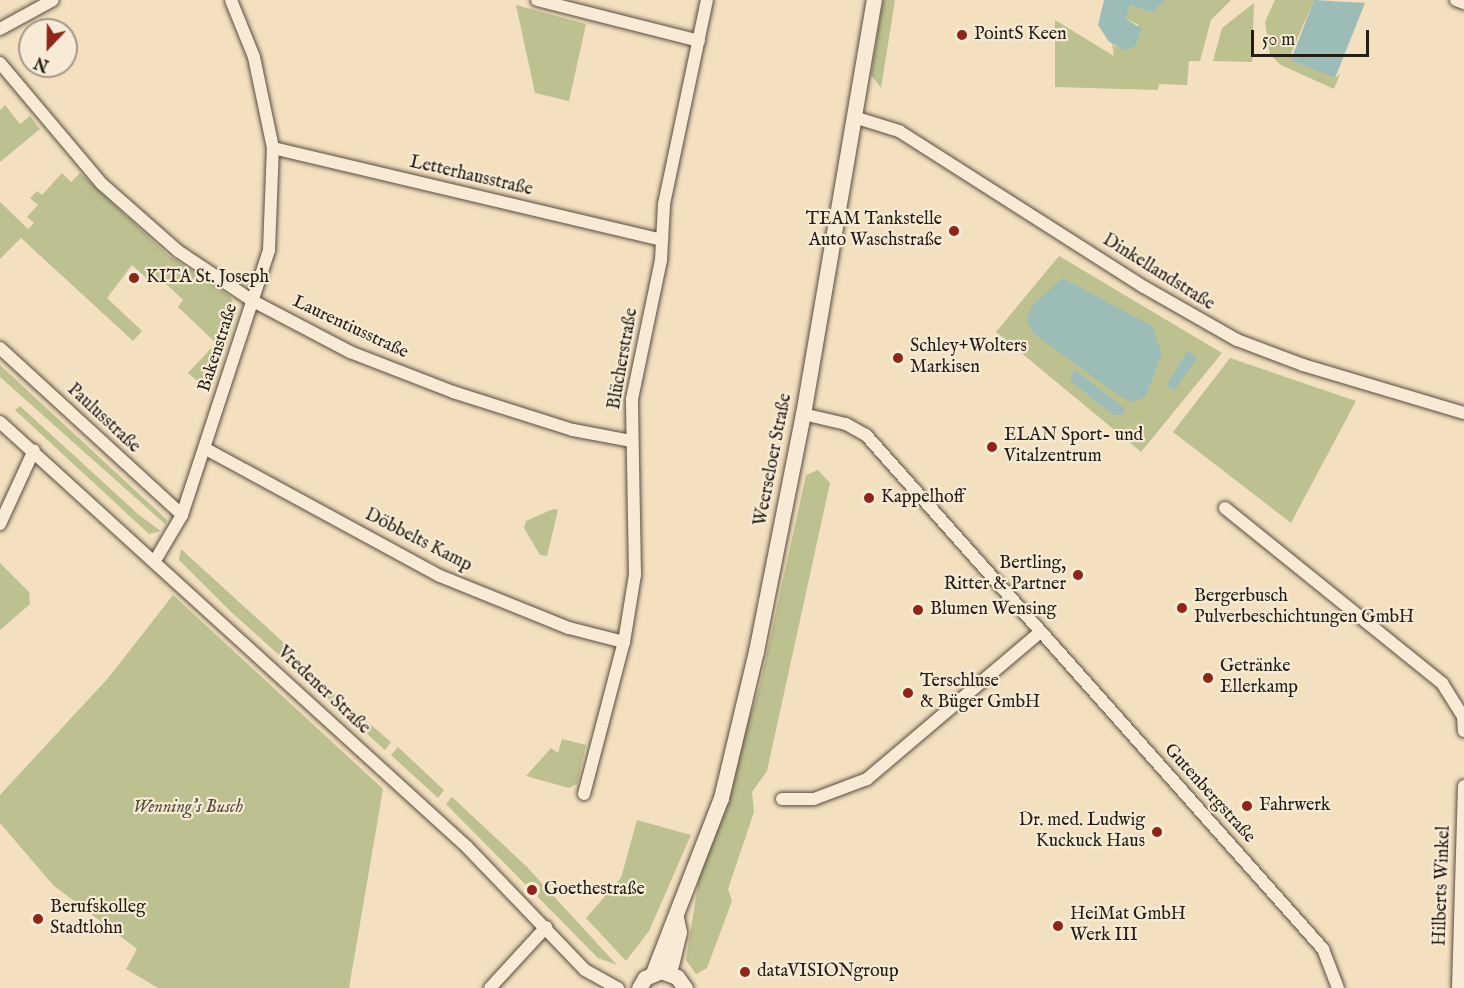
<!DOCTYPE html>
<meta charset="utf-8">
<style>
body{margin:0}
#map{position:relative;width:1464px;height:988px;overflow:hidden;background:#f2e0bf;font-family:"IM FELL English",serif}
div>[style]{position:absolute}
[style*='--x']{left:calc(var(--x)*1px);top:calc(var(--y)*1px);width:calc(var(--w)*1px);rotate:calc(var(--a)*1deg)}
.green>*{inset:0;background:#bdc190}
.water>*{inset:0;background:#9cbcb7}
.roads{filter:drop-shadow(0 0 2px #584d3f) drop-shadow(0 0 2px #584d3f)}
.minor>*{height:12px;margin:-6px;padding:0 6px;transform-origin:6px;border-radius:6px;background:#f7ebd5}
.tertiary>*{height:15px;margin:-7.5px;padding:0 7.5px;transform-origin:7.5px;border-radius:7.5px;background:#f7ebd5}
.dots>*{width:16px;height:16px;translate:-50% -50%;box-sizing:border-box;border:3px solid #f7ebd5;border-radius:50%}
span{translate:-50% -50%;white-space:nowrap;text-align:center;line-height:1.15;-webkit-text-stroke:4.5px #f7ebd5;paint-order:stroke}
.poi-label{font-size:18px;color:#251c14}
.left{translate:0 -50%;text-align:left}
.right{translate:-100% -50%;text-align:right}
.street-label{font-size:18px;color:#251c14}
.park-label{font-size:18px;color:#534e39;font-style:italic}
.north{position:absolute;left:18px;top:18px;width:60px;height:60px;box-sizing:border-box;background:#f7ebd5;border:2px solid #a39888;border-radius:50%;rotate:202deg;font-size:16px;font-weight:700;line-height:24px;text-align:center;color:#251c14}
.north::after{content:'';display:block;margin:auto;width:21px;height:27px;background:#8f2418;clip-path:polygon(50% 0,100% 100%,50% 72%,0 100%)}
.scale{position:absolute;left:1251px;top:30px;width:118px;height:27px;box-sizing:border-box;border:3px solid #251c14;border-top:0;padding-left:8px;font-size:18px;line-height:21px;white-space:nowrap;color:#251c14;-webkit-text-stroke:4px #f7ebd5;paint-order:stroke}
</style>
<div id="map">
<div class="green">
<div style="clip-path:polygon(883px 0,895px 0,881px 88px,871px 75px)"></div>
<div style="clip-path:polygon(1165px 0,1231px 0,1211px 20px,1200px 61px,1189px 61px,1187px 85px,1159px 84px,1158px 90px,1055px 87px,1055px 20px,1114px 56px,1112px 44px,1117px 47px,1139px 25px,1126px 19px,1130px 5px,1152px 13px)"></div>
<div style="clip-path:polygon(1275px 0,1314px 0,1290px 56px,1335px 78px,1340px 74px,1334px 89px,1281px 65px,1270px 55px,1265px 22px)"></div>
<div style="clip-path:polygon(1254px 3px,1252px 62px,1213px 61px,1222px 28px)"></div>
<div style="clip-path:polygon(516px 5px,586px 24px,569px 101px,535px 93px)"></div>
<div style="clip-path:polygon(5px 105px,20px 124px,30px 116px,40px 129px,0 162px,0 110px)"></div>
<div style="clip-path:polygon(62px 173px,71px 182px,80px 173px,168px 255px,231px 297px,236px 315px,219px 365px,209px 363px,202px 385px,188px 373px,216px 343px,178px 307px,183px 300px,160px 278px,153px 284px,132px 265px,107px 298px,142px 331px,133px 341px,21px 238px,0 259px,0 202px,28px 229px,34px 223px,27px 217px,38px 205px,30px 198px,37px 191px,42px 195px)"></div>
<div style="clip-path:polygon(1059px 256px,1222px 353px,1141px 452px,996px 332px)"></div>
<div style="clip-path:polygon(1230px 358px,1356px 401px,1291px 523px,1173px 432px)"></div>
<div style="clip-path:polygon(0 365px,167px 520px,165px 524px,0 377px)"></div>
<div style="clip-path:polygon(20px 406px,139px 515px,161px 531px,149px 534px,15px 410px)"></div>
<div style="clip-path:polygon(818px 470px,830px 483px,767px 771px,752px 792px,754px 812px,728px 889px,732px 901px,707px 968px,696px 974px,686px 960px,699px 878px,760px 685px,806px 475px)"></div>
<div style="clip-path:polygon(553px 509px,558px 510px,547px 556px,540px 555px,524px 528px,526px 521px)"></div>
<div style="clip-path:polygon(181px 549px,283px 642px,293px 658px,391px 742px,385px 750px,229px 610px,179px 560px)"></div>
<div style="clip-path:polygon(0 563px,29px 592px,30px 604px,0 630px)"></div>
<div style="clip-path:polygon(173px 595px,383px 789px,349px 988px,158px 988px,126px 969px,137px 949px,53px 885px,0 823px,0 795px,109px 677px)"></div>
<div style="clip-path:polygon(562px 739px,586px 745px,577px 784px,569px 788px,526px 776px,551px 748px,558px 753px)"></div>
<div style="clip-path:polygon(398px 747px,444px 790px,438px 798px,391px 755px)"></div>
<div style="clip-path:polygon(452px 797px,526px 866px,617px 965px,598px 958px,446px 804px)"></div>
<div style="clip-path:polygon(637px 820px,691px 835px,649px 931px,626px 961px,586px 918px,621px 878px)"></div>
</div>
<div class="water">
<div style="clip-path:polygon(1104px 0,1165px 0,1152px 13px,1130px 5px,1126px 19px,1142px 29px,1135px 46px,1125px 50px,1109px 42px,1098px 25px)"></div>
<div style="clip-path:polygon(1314px 0,1365px 3px,1335px 78px,1291px 60px)"></div>
<div style="clip-path:polygon(1062px 278px,1152px 326px,1162px 354px,1145px 397px,1132px 402px,1121px 397px,1034px 334px,1027px 321px,1031px 307px)"></div>
<div style="clip-path:polygon(1188px 350px,1197px 358px,1174px 391px,1166px 385px)"></div>
<div style="clip-path:polygon(1074px 369px,1124px 408px,1125px 414px,1113px 415px,1070px 380px)"></div>
</div>
<div class="roads">
<div class="minor">
<div style="--x:537;--y:0;--w:167;--a:14.2"></div>
<div style="--x:1456;--y:0;--w:9;--a:21"></div>
<div style="--x:0;--y:29;--w:60;--a:-28.7"></div>
<div style="--x:0;--y:63;--w:158;--a:49.9"></div>
<div style="--x:102;--y:184;--w:101;--a:41.4"></div>
<div style="--x:178;--y:251;--w:90;--a:33.7"></div>
<div style="--x:253;--y:301;--w:110;--a:27.7"></div>
<div style="--x:350;--y:352;--w:110;--a:21.2"></div>
<div style="--x:453;--y:392;--w:126;--a:17.6"></div>
<div style="--x:573;--y:430;--w:60;--a:10.6"></div>
<div style="--x:854;--y:117;--w:47;--a:17.3"></div>
<div style="--x:899;--y:131;--w:290;--a:32.5"></div>
<div style="--x:1144;--y:287;--w:107;--a:29.7"></div>
<div style="--x:1237;--y:340;--w:71;--a:20.7"></div>
<div style="--x:1303;--y:365;--w:168;--a:16.6"></div>
<div style="--x:273;--y:148;--w:400;--a:13.3"></div>
<div style="--x:0;--y:348;--w:247;--a:42.5"></div>
<div style="--x:803;--y:414;--w:44;--a:13.1"></div>
<div style="--x:846;--y:424;--w:23;--a:29"></div>
<div style="--x:866;--y:435;--w:688;--a:48.36"></div>
<div style="--x:1323;--y:949;--w:42;--a:69"></div>
<div style="--x:0;--y:422;--w:631;--a:42.3"></div>
<div style="--x:467;--y:847;--w:170;--a:46.2"></div>
<div style="--x:585;--y:970;--w:38;--a:29"></div>
<div style="--x:206;--y:449;--w:266;--a:28.5"></div>
<div style="--x:440;--y:576;--w:139;--a:22"></div>
<div style="--x:569;--y:628;--w:57;--a:14.3"></div>
<div style="--x:1225;--y:508;--w:279;--a:38.9"></div>
<div style="--x:1442;--y:683;--w:40;--a:58"></div>
<div style="--x:1463;--y:717;--w:14;--a:86"></div>
<div style="--x:0;--y:524;--w:81;--a:-65.3"></div>
<div style="--x:156;--y:559;--w:51;--a:-59.4"></div>
<div style="--x:182;--y:515;--w:279;--a:-71.8"></div>
<div style="--x:269;--y:250;--w:102;--a:-87.8"></div>
<div style="--x:273;--y:148;--w:93;--a:-101.8"></div>
<div style="--x:254;--y:57;--w:61;--a:-112"></div>
<div style="--x:584;--y:794;--w:157;--a:-75.3"></div>
<div style="--x:624;--y:642;--w:68;--a:-80.7"></div>
<div style="--x:635;--y:575;--w:176;--a:-91"></div>
<div style="--x:632;--y:399;--w:142;--a:-78.2"></div>
<div style="--x:661;--y:260;--w:56;--a:-86.9"></div>
<div style="--x:664;--y:204;--w:208;--a:-78.1"></div>
<div style="--x:782;--y:799;--w:32;--a:0"></div>
<div style="--x:814;--y:799;--w:57;--a:-20.7"></div>
<div style="--x:867;--y:779;--w:226;--a:-40.3"></div>
<div style="--x:490;--y:988;--w:83;--a:-47.4"></div>
<div style="--x:1458;--y:988;--w:202;--a:-88.3"></div>
</div>
<div class="tertiary">
<div style="--x:653;--y:973;--w:188;--a:-68.8"></div>
<div style="--x:721;--y:798;--w:151;--a:-76.6"></div>
<div style="--x:756;--y:651;--w:242;--a:-78.8"></div>
<div style="--x:803;--y:414;--w:420;--a:-80.3"></div>
<div style="--x:669;--y:973;--w:42;--a:-76.3"></div>
<div style="--x:679;--y:932;--w:14;--a:-102"></div>
<div style="--x:639;--y:988;--w:12;--a:-59"></div>
<div style="--x:645;--y:978;--w:17;--a:-24"></div>
<div style="--x:661;--y:971;--w:17;--a:21"></div>
<div style="--x:677;--y:977;--w:14;--a:54"></div>
</div>
</div>
<div class="dots">
<div style="left:962px;top:35px;background:#8f2418"></div>
<div style="left:954px;top:231px;background:#8f2418"></div>
<div style="left:134px;top:278px;background:#8f2418"></div>
<div style="left:898px;top:358px;background:#8f2418"></div>
<div style="left:992px;top:447px;background:#8f2418"></div>
<div style="left:869px;top:498px;background:#8f2418"></div>
<div style="left:1078px;top:575px;background:#8f2418"></div>
<div style="left:1182px;top:608px;background:#8f2418"></div>
<div style="left:918px;top:610px;background:#8f2418"></div>
<div style="left:1208px;top:678px;background:#8f2418"></div>
<div style="left:908px;top:693px;background:#8f2418"></div>
<div style="left:1247px;top:806px;background:#8f2418"></div>
<div style="left:1157px;top:832px;background:#8f2418"></div>
<div style="left:532px;top:890px;background:#8f2418"></div>
<div style="left:38px;top:919px;background:#8f2418"></div>
<div style="left:1058px;top:926px;background:#8f2418"></div>
<div style="left:745px;top:972px;background:#8f2418"></div>
</div>
<div class="poi-label">
<span class="left" style="left:974px;top:35px">PointS Keen</span>
<span class="right" style="left:942px;top:231px">TEAM Tankstelle<br>Auto Waschstraße</span>
<span class="left" style="left:146px;top:278px">KITA St. Joseph</span>
<span class="left" style="left:910px;top:358px">Schley+Wolters<br>Markisen</span>
<span class="left" style="left:1004px;top:447px">ELAN Sport- und<br>Vitalzentrum</span>
<span class="left" style="left:881px;top:498px">Kappelhoff</span>
<span class="right" style="left:1066px;top:575px">Bertling,<br>Ritter &amp; Partner</span>
<span class="left" style="left:1194px;top:608px">Bergerbusch<br>Pulverbeschichtungen GmbH</span>
<span class="left" style="left:930px;top:610px">Blumen Wensing</span>
<span class="left" style="left:1220px;top:678px">Getränke<br>Ellerkamp</span>
<span class="left" style="left:920px;top:693px">Terschluse<br>&amp; Büger GmbH</span>
<span class="left" style="left:1259px;top:806px">Fahrwerk</span>
<span class="right" style="left:1145px;top:832px">Dr. med. Ludwig<br>Kuckuck Haus</span>
<span class="left" style="left:544px;top:890px">Goethestraße</span>
<span class="left" style="left:50px;top:919px">Berufskolleg<br>Stadtlohn</span>
<span class="left" style="left:1070px;top:926px">HeiMat GmbH<br>Werk III</span>
<span class="left" style="left:757px;top:972px">dataVISIONgroup</span>
</div>
<div class="street-label">
<span style="left:471px;top:177px;rotate:13deg">Letterhausstraße</span>
<span style="left:1158px;top:273px;rotate:32deg">Dinkellandstraße</span>
<span style="left:350px;top:328px;rotate:25deg">Laurentiusstraße</span>
<span style="left:219px;top:348px;rotate:-72deg">Bakenstraße</span>
<span style="left:624px;top:359px;rotate:-80deg">Blücherstraße</span>
<span style="left:103px;top:419px;rotate:43deg">Paulusstraße</span>
<span style="left:774px;top:460px;rotate:-79deg">Weerseloer Straße</span>
<span style="left:418px;top:541px;rotate:27deg">Döbbelts Kamp</span>
<span style="left:323px;top:691px;rotate:43deg">Vredener Straße</span>
<span style="left:1209px;top:794px;rotate:48deg">Gutenbergstraße</span>
<span style="left:1443px;top:886px;rotate:-88deg">Hilberts Winkel</span>
</div>
<div class="park-label">
<span style="left:188px;top:808px">Wenning's Busch</span>
</div>
<div class="north">N</div>
<div class="scale">50 m</div>
</div>
